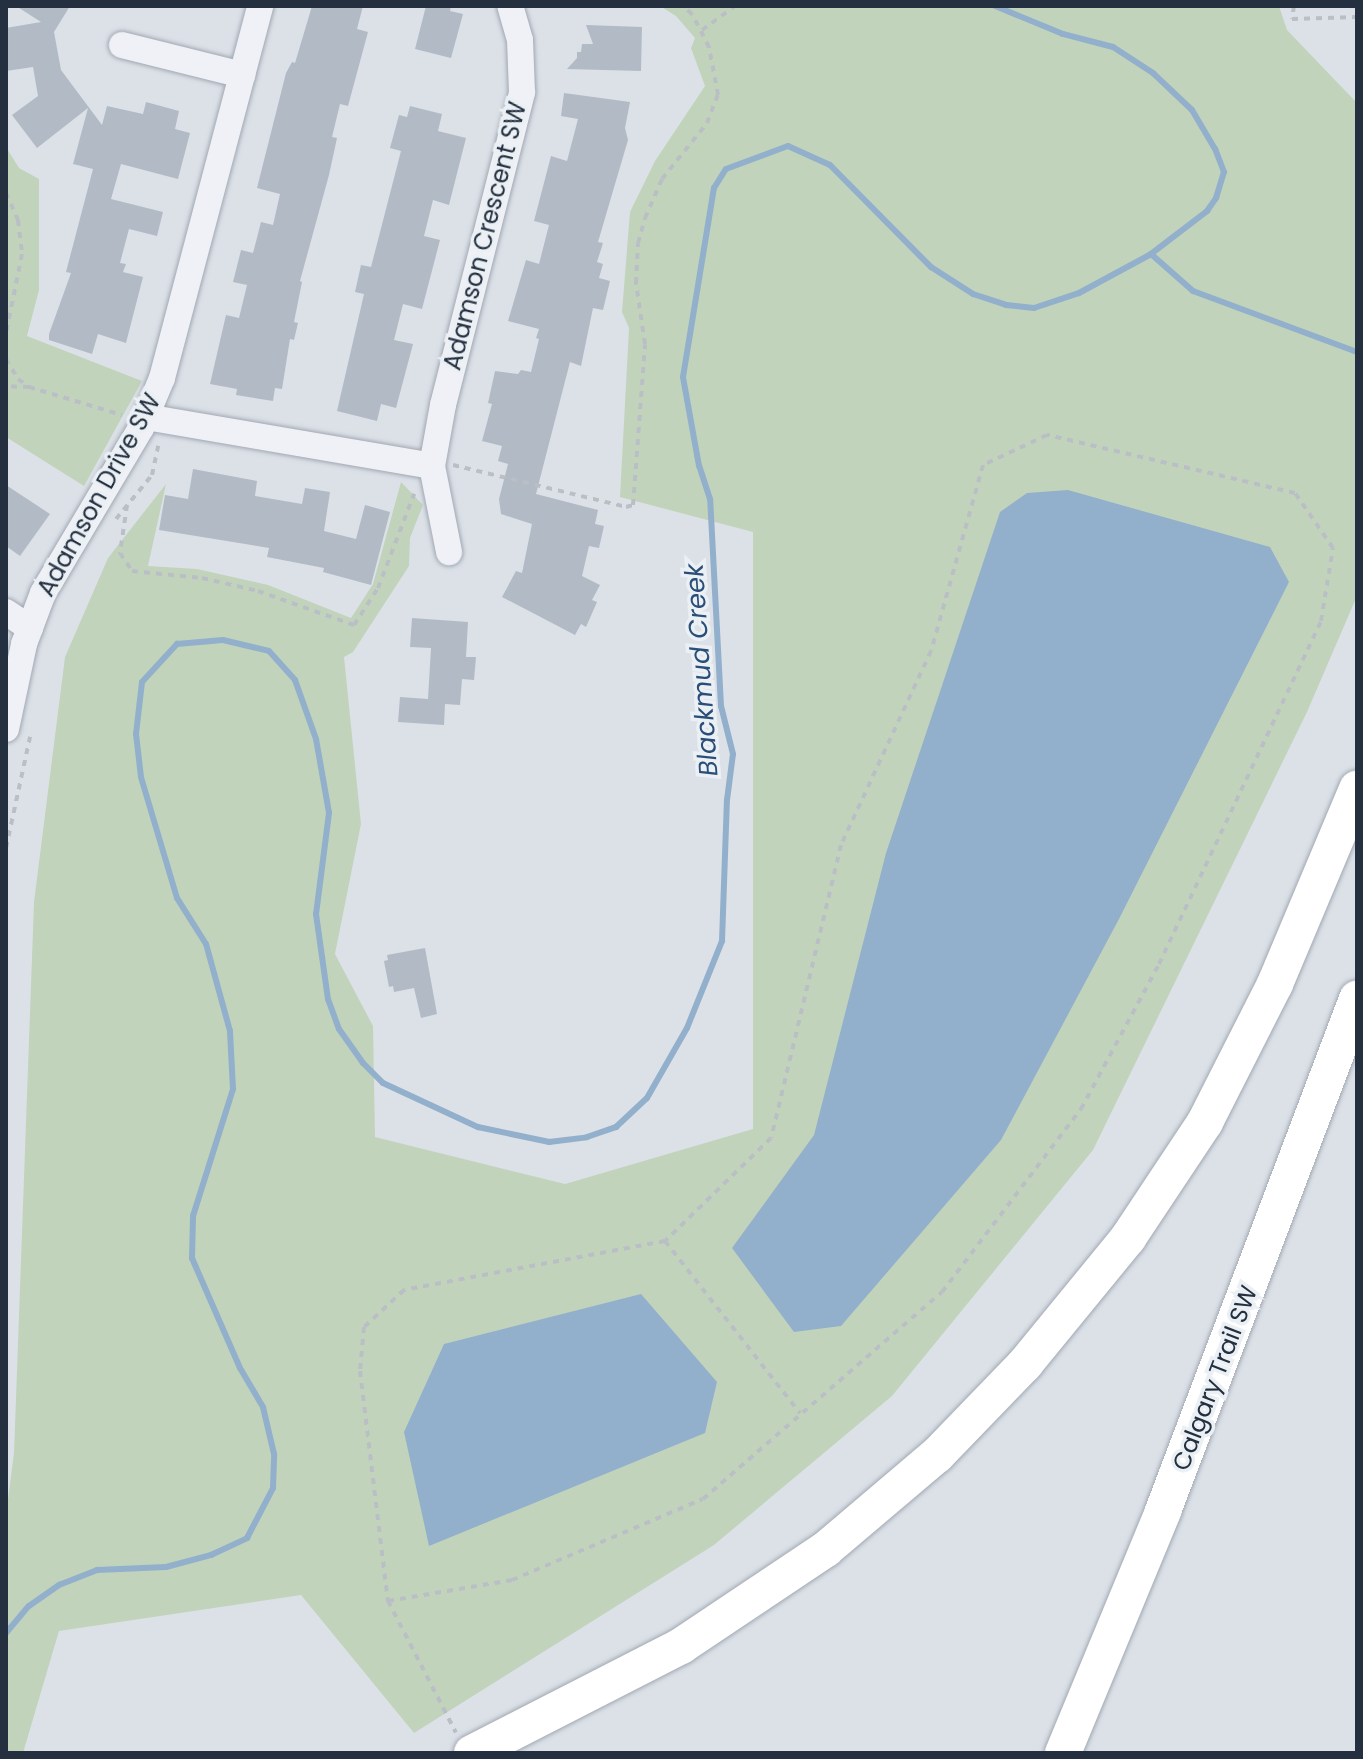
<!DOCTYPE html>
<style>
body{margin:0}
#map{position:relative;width:1363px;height:1759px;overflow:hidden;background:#dce1e8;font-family:Poppins,sans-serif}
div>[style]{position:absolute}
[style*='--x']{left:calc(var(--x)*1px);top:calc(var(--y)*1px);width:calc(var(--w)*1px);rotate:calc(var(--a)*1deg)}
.green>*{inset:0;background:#c2d3bc}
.water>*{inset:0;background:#92b0cc}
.stream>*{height:6px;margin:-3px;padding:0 3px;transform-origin:3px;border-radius:3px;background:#92b0cc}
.building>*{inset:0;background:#b2bac5}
.path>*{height:4px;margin-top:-2px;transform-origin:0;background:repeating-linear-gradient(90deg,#babfc6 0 6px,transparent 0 12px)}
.roads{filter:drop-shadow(0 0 2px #a1a8b2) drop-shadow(0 0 2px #a1a8b2)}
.minor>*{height:26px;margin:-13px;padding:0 13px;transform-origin:13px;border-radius:13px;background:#eff1f6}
.highway>*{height:36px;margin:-18px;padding:0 18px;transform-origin:18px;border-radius:18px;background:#fff}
span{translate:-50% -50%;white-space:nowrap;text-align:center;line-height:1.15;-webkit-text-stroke:7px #ebf0f5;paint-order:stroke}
.street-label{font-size:24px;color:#242f3f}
.water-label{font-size:26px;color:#2a4e77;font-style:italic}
.frame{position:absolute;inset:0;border:8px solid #242f3f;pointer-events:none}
</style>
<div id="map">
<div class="green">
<div style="clip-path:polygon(660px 6px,1279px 6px,1287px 30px,1357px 103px,1357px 596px,1307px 712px,1093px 1150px,892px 1396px,714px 1545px,414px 1733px,301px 1595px,59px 1631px,23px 1753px,6px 1753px,6px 1515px,14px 1453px,34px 902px,65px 657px,108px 558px,166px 484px,148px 566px,197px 569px,268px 585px,351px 618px,373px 584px,401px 482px,423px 505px,410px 538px,409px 566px,353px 652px,344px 657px,361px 824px,335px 954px,373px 1026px,375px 1137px,565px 1184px,753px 1129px,753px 532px,620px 497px,629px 328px,622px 312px,630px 212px,655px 161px,705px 86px,691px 48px,695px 38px,676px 16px)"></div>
<div style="clip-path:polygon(6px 147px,19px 168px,39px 179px,39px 290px,27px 336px,142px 381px,84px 486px,6px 437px)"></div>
</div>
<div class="water">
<div style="clip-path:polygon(1068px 490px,1270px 547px,1289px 582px,1119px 919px,1001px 1140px,841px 1326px,794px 1332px,732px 1248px,814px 1135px,886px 853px,1000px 512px,1027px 493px)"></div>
<div style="clip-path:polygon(641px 1294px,717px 1382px,705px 1433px,429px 1546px,404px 1432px,444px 1344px)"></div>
</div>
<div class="stream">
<div style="--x:1151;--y:254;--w:56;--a:41.4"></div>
<div style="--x:1193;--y:291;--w:175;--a:20.4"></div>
<div style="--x:6;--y:1633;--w:35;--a:-50"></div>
<div style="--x:29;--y:1606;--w:37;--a:-35"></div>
<div style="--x:59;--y:1585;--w:41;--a:-21.5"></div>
<div style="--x:97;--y:1570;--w:69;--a:-2.5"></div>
<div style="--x:166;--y:1567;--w:47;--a:-14.9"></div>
<div style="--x:211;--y:1555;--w:40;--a:-25"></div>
<div style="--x:247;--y:1538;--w:56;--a:-62.5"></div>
<div style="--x:273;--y:1488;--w:34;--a:-88"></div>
<div style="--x:274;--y:1454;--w:48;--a:-103.2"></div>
<div style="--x:263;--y:1407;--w:45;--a:-120.5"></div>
<div style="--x:240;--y:1368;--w:120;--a:-113.6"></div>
<div style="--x:192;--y:1258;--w:42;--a:-88.6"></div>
<div style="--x:193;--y:1216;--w:133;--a:-72.5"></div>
<div style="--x:233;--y:1089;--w:58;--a:-93"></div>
<div style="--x:230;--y:1031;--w:90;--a:-105.4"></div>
<div style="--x:206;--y:944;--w:54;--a:-122.2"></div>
<div style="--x:177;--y:898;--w:126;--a:-106.6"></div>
<div style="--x:141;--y:777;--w:43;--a:-96.6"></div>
<div style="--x:136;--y:734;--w:52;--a:-83.4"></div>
<div style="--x:142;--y:682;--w:52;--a:-47.4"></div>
<div style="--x:177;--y:644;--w:46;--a:-5"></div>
<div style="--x:223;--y:640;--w:47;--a:13.4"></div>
<div style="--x:269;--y:651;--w:39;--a:48"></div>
<div style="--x:295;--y:680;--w:63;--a:70.4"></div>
<div style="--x:316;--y:739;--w:75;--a:80"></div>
<div style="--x:329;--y:813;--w:102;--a:97.3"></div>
<div style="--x:316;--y:914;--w:86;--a:82"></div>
<div style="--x:328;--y:999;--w:32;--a:70"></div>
<div style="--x:339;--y:1029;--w:42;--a:54.8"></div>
<div style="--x:363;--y:1063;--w:28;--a:45"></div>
<div style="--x:383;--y:1083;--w:105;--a:24.9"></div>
<div style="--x:478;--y:1127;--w:73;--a:11.9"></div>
<div style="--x:549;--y:1142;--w:38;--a:-7"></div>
<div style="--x:587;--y:1137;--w:31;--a:-19"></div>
<div style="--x:616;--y:1127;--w:42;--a:-43.1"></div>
<div style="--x:647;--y:1098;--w:81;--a:-60.3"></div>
<div style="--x:687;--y:1028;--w:94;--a:-68.1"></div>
<div style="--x:722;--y:941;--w:141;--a:-88"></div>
<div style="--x:727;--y:800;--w:46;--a:-82.6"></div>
<div style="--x:733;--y:754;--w:49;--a:-104"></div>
<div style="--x:721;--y:706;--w:207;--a:-93"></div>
<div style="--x:710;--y:499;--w:35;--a:-108"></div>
<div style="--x:699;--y:466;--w:90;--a:-100.2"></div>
<div style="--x:683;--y:377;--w:192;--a:-80.7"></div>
<div style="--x:714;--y:188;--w:22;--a:-58"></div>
<div style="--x:726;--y:169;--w:66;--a:-20.4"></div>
<div style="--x:788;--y:146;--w:46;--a:24.3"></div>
<div style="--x:830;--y:165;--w:144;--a:45.3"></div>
<div style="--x:931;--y:267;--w:50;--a:32.7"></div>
<div style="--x:973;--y:294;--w:35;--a:18"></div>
<div style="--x:1006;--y:305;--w:28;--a:6"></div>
<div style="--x:1034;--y:308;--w:47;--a:-18.4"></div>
<div style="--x:1079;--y:293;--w:82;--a:-28.4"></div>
<div style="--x:1151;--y:254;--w:71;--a:-37.5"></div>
<div style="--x:1207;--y:211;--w:16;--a:-55"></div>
<div style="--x:1216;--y:198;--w:27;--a:-73"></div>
<div style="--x:1224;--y:172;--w:25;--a:-111"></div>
<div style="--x:1215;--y:149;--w:45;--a:-120.5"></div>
<div style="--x:1192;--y:110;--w:54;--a:-136.5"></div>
<div style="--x:1153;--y:73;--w:48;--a:-147"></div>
<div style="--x:1113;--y:47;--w:52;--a:-165.4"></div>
<div style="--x:1063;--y:34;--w:74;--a:-157.6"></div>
</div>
<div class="building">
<div style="clip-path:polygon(16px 6px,70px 6px,54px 32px,61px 70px,102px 125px,107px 106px,143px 114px,146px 102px,179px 111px,175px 129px,190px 133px,178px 179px,121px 164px,111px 199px,163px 212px,157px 236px,129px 229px,120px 263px,126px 264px,123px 272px,143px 277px,126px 343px,98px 334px,92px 354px,49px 340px,49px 334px,71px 273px,66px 272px,93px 169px,73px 164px,88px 108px,37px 148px,12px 115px,38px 96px,33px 67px,6px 71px,6px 28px,41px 22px)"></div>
<div style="clip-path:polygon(312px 6px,363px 6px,357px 29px,368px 32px,348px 106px,340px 104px,332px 137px,337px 138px,329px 175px,300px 281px,302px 282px,294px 322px,298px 323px,294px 340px,290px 339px,282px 389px,275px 388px,273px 401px,236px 395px,237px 389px,210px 384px,226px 315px,239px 318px,247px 285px,233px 282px,241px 250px,253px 253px,261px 222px,273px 225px,280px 194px,257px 188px,286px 73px,292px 62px,295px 63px)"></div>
<div style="clip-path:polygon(426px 6px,451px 6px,450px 11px,463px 14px,451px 58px,415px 49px)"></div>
<div style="clip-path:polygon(586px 25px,642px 27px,641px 71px,567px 69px,577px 58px,577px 52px,581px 52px,582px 44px,593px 44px)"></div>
<div style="clip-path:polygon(564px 93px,630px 102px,625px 128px,628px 140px,598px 242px,603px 243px,597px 262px,603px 264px,599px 278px,610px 281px,603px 310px,593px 308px,581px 366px,570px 362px,536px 494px,598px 510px,595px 524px,604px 526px,599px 548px,589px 546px,582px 576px,600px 585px,592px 600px,597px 602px,586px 627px,581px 624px,575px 635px,502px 597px,516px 571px,522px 573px,532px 524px,501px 514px,499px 499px,508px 464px,498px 461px,502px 446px,482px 441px,492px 404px,488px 403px,495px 371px,518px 374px,521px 370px,531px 372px,539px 339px,536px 338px,539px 329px,508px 321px,526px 260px,539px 264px,549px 225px,534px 221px,551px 156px,567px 161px,578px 119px,561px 116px)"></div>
<div style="clip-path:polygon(410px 106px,442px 114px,438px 131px,466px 138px,449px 205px,433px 200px,424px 236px,440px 240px,422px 309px,403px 304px,394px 340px,413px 344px,396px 408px,381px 404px,377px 421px,337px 411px,364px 294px,355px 292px,361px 265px,371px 267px,401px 151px,390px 148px,399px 115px,407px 117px)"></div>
<div style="clip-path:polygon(193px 469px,257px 481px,255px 496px,302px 504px,305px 488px,330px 492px,324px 531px,356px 539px,365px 505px,390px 512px,371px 585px,323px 572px,324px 568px,267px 557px,269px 548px,159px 530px,165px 495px,188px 499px)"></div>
<div style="clip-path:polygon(6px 485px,50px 514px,20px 556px,6px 546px)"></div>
<div style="clip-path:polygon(412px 618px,468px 622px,466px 657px,476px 657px,474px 680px,462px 679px,460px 705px,445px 704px,444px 725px,398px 722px,400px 697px,428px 699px,431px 648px,410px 647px)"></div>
<div style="clip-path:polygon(425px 948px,437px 1014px,421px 1018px,414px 988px,394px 992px,393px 986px,389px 987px,384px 961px,388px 960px,387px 955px)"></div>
</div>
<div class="path">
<div style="--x:1294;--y:6;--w:13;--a:99"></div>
<div style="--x:1292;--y:19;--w:65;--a:-1.8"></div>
<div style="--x:702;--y:30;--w:41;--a:-36"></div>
<div style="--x:6;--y:193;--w:30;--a:66"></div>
<div style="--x:18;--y:220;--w:34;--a:83"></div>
<div style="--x:22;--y:254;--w:81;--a:101.4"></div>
<div style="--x:6;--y:359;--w:23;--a:59"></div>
<div style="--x:18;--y:379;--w:14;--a:36"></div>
<div style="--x:29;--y:387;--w:23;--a:-178"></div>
<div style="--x:29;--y:387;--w:97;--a:16.8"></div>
<div style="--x:453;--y:465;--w:178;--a:13.6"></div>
<div style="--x:626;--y:507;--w:7;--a:-16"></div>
<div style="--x:633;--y:505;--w:161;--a:-85.7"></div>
<div style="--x:645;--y:344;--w:62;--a:-98.4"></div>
<div style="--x:636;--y:283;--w:40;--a:-87.1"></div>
<div style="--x:638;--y:243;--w:26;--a:-74"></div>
<div style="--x:645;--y:218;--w:43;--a:-66.4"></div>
<div style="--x:662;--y:179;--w:72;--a:-51.2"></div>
<div style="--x:707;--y:123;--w:30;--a:-69"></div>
<div style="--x:718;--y:95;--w:49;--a:-100.6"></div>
<div style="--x:709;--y:47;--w:37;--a:-117"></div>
<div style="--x:692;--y:14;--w:12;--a:-138"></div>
<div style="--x:127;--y:505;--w:49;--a:98.3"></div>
<div style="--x:120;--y:553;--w:22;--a:56"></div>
<div style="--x:132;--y:571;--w:70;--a:5.7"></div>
<div style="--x:202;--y:578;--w:57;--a:13.1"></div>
<div style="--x:258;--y:591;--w:102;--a:19.5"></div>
<div style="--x:354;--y:625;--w:44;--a:-57"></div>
<div style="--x:378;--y:588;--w:101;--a:-69"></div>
<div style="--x:116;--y:519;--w:57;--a:-50.7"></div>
<div style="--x:152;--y:475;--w:30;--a:-78"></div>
<div style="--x:6;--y:848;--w:114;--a:-77.8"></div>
<div style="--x:665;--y:1241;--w:219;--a:51.9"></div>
<div style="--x:388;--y:1601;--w:126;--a:-9.6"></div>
<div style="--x:512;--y:1580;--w:207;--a:-23"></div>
<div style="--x:703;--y:1499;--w:316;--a:-40.9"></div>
<div style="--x:942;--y:1292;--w:230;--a:-52.8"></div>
<div style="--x:1081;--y:1109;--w:165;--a:-61.7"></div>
<div style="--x:1159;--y:964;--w:379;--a:-64.7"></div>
<div style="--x:1321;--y:621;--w:74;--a:-80.7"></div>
<div style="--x:1333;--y:548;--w:67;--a:-124.6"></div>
<div style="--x:1295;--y:493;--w:255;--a:-166.8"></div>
<div style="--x:1047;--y:435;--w:71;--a:154.9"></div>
<div style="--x:983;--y:465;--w:193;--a:105.6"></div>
<div style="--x:931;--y:651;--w:214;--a:114.9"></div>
<div style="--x:841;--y:845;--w:301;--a:103.4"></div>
<div style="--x:771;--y:1138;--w:148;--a:135.8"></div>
<div style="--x:665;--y:1241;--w:266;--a:169.4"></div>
<div style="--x:404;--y:1290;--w:54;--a:137.2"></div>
<div style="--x:364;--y:1327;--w:44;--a:95.2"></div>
<div style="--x:360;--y:1371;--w:232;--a:83.1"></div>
<div style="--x:388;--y:1601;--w:148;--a:62.7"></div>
</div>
<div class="roads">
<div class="minor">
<div style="--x:122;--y:45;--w:124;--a:14"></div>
<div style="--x:146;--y:417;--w:290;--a:9.7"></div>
<div style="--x:432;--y:466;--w:62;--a:-79.8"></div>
<div style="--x:443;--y:405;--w:323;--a:-75.8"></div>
<div style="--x:522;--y:92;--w:52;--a:-92.2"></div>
<div style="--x:520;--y:40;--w:35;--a:-106"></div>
<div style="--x:432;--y:466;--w:88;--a:78.8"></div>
<div style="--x:6;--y:612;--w:29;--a:34"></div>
<div style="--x:6;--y:729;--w:87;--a:-78"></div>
<div style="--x:24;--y:644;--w:54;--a:-69.6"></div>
<div style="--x:43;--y:593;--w:192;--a:-59.3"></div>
<div style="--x:141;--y:428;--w:54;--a:-67.2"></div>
<div style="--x:162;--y:378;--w:385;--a:-75.2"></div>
</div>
<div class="highway">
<div style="--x:472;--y:1753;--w:235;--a:-27.1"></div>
<div style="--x:681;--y:1646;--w:174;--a:-33.8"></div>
<div style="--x:826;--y:1549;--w:145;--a:-40.3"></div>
<div style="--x:937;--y:1455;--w:127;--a:-46"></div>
<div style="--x:1025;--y:1364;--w:163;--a:-50.7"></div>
<div style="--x:1128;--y:1238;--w:139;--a:-56.4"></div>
<div style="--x:1205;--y:1122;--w:155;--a:-63.1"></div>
<div style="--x:1275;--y:984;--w:212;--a:-67.2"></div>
<div style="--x:1063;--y:1753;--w:262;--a:-67.5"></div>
<div style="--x:1163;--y:1511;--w:548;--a:-69.25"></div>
</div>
</div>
<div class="street-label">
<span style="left:485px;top:236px;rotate:-76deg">Adamson Crescent SW</span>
<span style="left:99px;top:495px;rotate:-61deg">Adamson Drive SW</span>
<span style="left:1215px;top:1378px;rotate:-69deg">Calgary Trail SW</span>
</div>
<div class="water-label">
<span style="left:702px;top:670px;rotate:-94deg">Blackmud Creek</span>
</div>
<div class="frame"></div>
</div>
